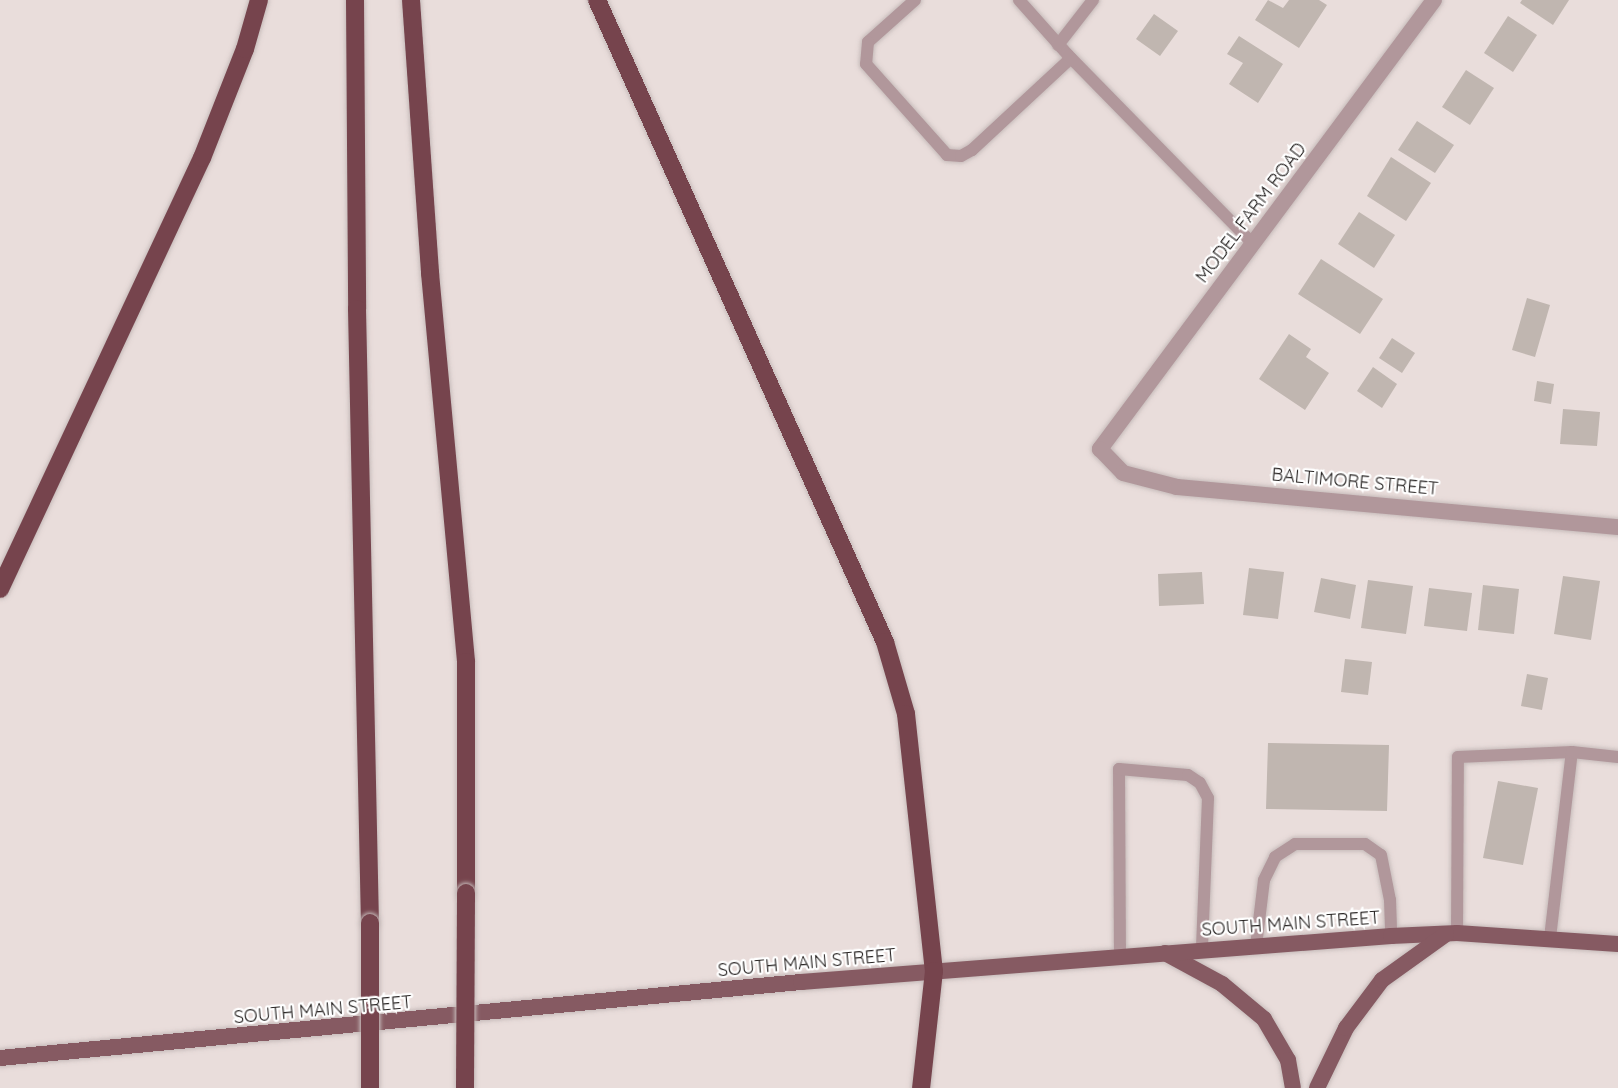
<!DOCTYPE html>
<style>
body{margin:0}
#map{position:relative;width:1618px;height:1088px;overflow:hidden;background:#e9dddb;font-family:Quicksand,sans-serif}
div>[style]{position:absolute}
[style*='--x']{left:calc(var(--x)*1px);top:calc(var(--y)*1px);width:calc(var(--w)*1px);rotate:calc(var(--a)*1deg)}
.building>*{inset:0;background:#c0b6b0}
.roads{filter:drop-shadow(0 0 2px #c6bbba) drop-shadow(0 0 2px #c6bbba)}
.service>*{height:12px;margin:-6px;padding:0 6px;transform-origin:6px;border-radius:6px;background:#b1979b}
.minor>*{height:16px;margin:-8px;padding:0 8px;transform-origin:8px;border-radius:8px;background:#b1979b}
.primary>*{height:16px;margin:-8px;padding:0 8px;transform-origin:8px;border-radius:8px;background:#865a62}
.motorway>*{height:18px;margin:-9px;padding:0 9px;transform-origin:9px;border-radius:9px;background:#76444d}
.bridges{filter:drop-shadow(0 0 2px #c6bbba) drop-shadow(0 0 2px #c6bbba)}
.motorway-bridge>*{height:18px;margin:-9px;padding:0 9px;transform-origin:9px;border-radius:9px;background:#76444d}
span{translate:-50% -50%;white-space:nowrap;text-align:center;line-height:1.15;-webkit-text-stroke:4.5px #fff;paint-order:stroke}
.street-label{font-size:18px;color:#262221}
</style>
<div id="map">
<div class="building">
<div style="clip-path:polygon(1268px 0,1283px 8px,1289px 0,1319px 0,1327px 5px,1299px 48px,1255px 20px)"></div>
<div style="clip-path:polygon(1522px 0,1569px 0,1553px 25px,1520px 3px)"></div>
<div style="clip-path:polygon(1154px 14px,1178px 31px,1160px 56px,1136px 39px)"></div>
<div style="clip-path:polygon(1508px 16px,1537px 35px,1513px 72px,1484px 53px)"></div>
<div style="clip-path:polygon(1239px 36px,1283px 64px,1258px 103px,1229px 84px,1243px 63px,1227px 54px)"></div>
<div style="clip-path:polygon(1466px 70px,1494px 88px,1470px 125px,1442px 107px)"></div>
<div style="clip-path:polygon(1417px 121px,1454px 145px,1435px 173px,1398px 150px)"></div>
<div style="clip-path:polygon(1391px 157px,1431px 183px,1406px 221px,1367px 196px)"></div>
<div style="clip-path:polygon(1359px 212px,1395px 235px,1374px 268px,1338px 244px)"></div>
<div style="clip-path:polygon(1321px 259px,1383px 299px,1360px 334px,1298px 294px)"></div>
<div style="clip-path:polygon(1527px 298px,1550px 305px,1535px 357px,1512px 350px)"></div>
<div style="clip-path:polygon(1289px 334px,1311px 349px,1306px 357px,1329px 373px,1305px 410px,1259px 379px)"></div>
<div style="clip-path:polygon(1392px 338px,1415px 353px,1402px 373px,1379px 358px)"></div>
<div style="clip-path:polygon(1373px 367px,1397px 384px,1382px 408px,1357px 391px)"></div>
<div style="clip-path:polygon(1537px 381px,1554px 384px,1551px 404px,1534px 401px)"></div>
<div style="clip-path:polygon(1563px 409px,1600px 412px,1597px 446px,1560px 444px)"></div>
<div style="clip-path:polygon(1249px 568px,1284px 572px,1278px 619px,1243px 615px)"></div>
<div style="clip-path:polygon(1202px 572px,1204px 604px,1159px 606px,1158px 574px)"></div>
<div style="clip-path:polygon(1563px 576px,1600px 581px,1591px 640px,1554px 634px)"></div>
<div style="clip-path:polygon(1321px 578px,1356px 585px,1350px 619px,1314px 612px)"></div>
<div style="clip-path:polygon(1368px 580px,1413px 586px,1406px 634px,1361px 628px)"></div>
<div style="clip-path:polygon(1483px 585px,1519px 589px,1514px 634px,1478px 630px)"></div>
<div style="clip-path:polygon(1429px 588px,1472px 593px,1467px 631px,1424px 626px)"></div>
<div style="clip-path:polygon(1345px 659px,1372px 662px,1368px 695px,1341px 692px)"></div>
<div style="clip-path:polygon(1527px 674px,1548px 678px,1542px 710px,1521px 706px)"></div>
<div style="clip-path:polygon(1268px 743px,1389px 745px,1387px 811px,1266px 809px)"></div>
<div style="clip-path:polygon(1498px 781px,1538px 788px,1523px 865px,1483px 858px)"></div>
</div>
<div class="roads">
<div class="service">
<div style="--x:915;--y:0;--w:63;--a:138.2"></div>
<div style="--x:868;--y:42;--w:22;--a:95"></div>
<div style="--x:866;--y:64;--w:122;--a:48.3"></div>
<div style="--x:947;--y:155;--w:14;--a:4"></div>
<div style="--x:961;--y:156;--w:13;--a:-29"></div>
<div style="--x:972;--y:150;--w:135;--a:-42.9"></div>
<div style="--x:1019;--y:0;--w:74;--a:48.3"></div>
<div style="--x:1068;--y:55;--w:264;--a:45.6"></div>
<div style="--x:1058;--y:45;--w:57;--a:-52.1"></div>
<div style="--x:1457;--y:933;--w:176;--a:-89.7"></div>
<div style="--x:1458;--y:757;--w:114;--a:-2.5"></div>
<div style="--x:1550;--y:938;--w:187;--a:-83.3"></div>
<div style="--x:1572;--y:752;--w:46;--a:6.2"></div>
<div style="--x:1256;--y:946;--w:66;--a:-83.1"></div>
<div style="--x:1264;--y:880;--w:25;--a:-64"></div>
<div style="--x:1275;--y:857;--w:24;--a:-33"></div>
<div style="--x:1295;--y:844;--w:70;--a:0"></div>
<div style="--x:1365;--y:844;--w:19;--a:35"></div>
<div style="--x:1381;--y:855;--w:46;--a:78.7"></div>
<div style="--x:1390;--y:900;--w:36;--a:88"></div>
<div style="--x:1120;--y:959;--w:190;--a:-90.3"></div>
<div style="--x:1119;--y:769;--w:69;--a:5"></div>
<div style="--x:1188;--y:775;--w:14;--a:34"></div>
<div style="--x:1200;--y:783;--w:17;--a:62"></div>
<div style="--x:1208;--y:798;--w:152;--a:92.3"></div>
</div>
<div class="minor">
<div style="--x:1434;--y:0;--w:560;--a:126.64"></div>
<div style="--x:1100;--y:449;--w:33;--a:46"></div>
<div style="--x:1123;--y:473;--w:56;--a:14.5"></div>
<div style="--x:1177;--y:487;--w:443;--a:5.2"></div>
</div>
<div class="primary">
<div style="--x:1165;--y:953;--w:65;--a:28.5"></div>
<div style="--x:1222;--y:984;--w:55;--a:39.8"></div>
<div style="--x:1264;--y:1019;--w:48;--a:59.7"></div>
<div style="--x:1288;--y:1060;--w:28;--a:80"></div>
<div style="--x:0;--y:1058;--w:805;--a:-5.42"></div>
<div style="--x:801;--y:982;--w:592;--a:-4.46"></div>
<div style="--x:1391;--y:936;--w:66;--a:-2.6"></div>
<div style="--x:1457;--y:933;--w:161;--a:3.9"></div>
<div style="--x:1317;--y:1088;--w:67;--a:-64.2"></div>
<div style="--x:1346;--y:1028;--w:60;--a:-53.1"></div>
<div style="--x:1382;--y:980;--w:79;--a:-35.7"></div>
</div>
<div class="motorway">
<div style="--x:355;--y:0;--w:309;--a:89.6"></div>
<div style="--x:357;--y:309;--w:614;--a:88.79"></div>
<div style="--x:411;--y:0;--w:274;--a:86"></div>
<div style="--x:430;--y:273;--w:391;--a:84.7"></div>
<div style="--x:466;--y:662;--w:231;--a:90"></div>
<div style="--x:597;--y:0;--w:704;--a:65.84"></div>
<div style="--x:885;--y:642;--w:75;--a:73.7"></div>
<div style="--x:906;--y:714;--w:259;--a:83.8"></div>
<div style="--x:934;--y:971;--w:118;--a:96.3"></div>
<div style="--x:0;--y:589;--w:476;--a:-64.9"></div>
<div style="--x:202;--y:158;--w:117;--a:-68.5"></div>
<div style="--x:245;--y:49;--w:51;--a:-74.1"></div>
</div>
</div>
<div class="bridges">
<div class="motorway-bridge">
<div style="--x:370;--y:1088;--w:165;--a:-90"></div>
<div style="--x:465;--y:1088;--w:195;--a:-89.7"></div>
</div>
</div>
<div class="street-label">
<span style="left:1251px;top:213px;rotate:-53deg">MODEL FARM ROAD</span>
<span style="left:1355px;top:482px;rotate:5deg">BALTIMORE STREET</span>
<span style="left:1291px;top:924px;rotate:-4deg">SOUTH MAIN STREET</span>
<span style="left:807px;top:963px;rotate:-5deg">SOUTH MAIN STREET</span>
<span style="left:323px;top:1010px;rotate:-5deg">SOUTH MAIN STREET</span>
</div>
</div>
